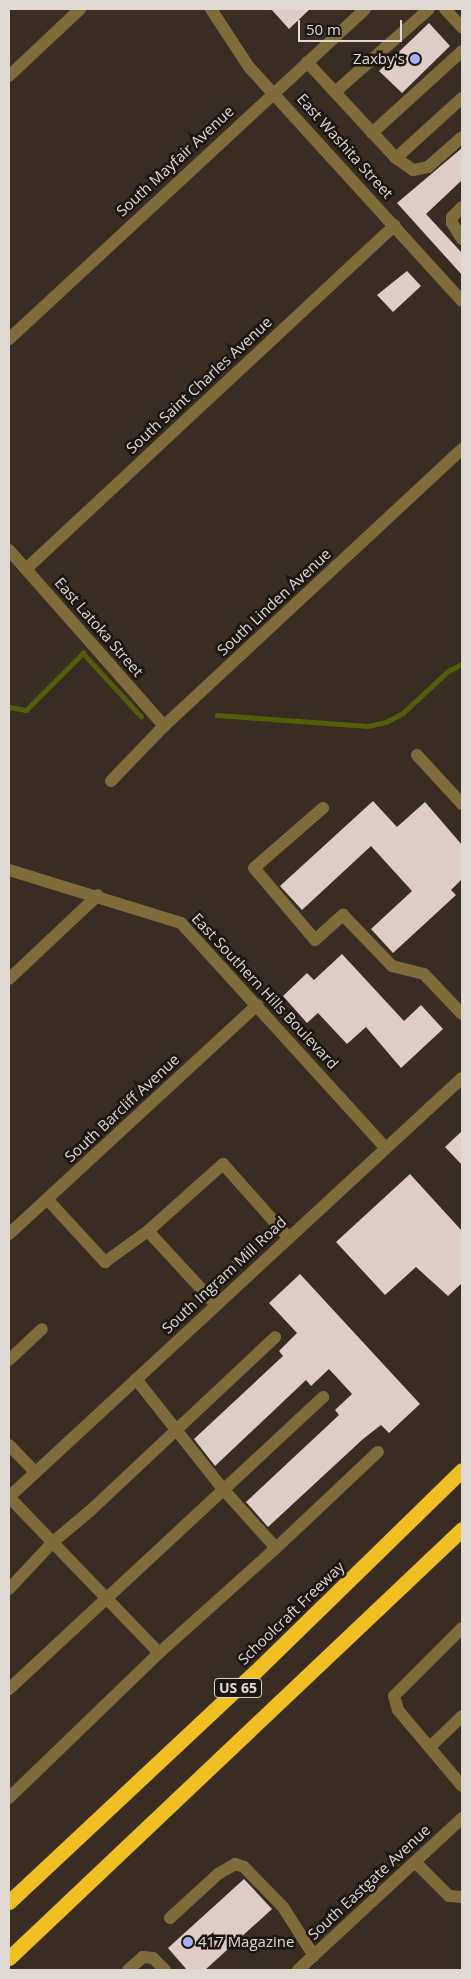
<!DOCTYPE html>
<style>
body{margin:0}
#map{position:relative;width:471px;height:1979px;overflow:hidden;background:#382c23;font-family:"Open Sans",sans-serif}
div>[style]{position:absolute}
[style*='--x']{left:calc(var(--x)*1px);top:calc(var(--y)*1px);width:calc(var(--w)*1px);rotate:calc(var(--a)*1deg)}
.stream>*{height:4.5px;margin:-2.25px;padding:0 2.25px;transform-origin:2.25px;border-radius:2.25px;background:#535e09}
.building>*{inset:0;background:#e0ccc7}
.minor>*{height:12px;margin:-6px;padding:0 6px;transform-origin:6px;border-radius:6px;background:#806c3a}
.highway>*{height:15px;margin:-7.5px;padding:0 7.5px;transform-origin:7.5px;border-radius:7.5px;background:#f0bf24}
.dots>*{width:14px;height:14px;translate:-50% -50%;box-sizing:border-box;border:2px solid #1b1612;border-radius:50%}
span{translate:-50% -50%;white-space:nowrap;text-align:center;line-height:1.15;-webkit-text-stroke:5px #1b1612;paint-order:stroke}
.shield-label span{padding:1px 4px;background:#1b1612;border:1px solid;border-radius:4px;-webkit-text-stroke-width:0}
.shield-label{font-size:14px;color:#e0d8d2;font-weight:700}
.poi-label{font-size:15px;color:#e0d8d2}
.right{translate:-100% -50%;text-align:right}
.left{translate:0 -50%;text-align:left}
.street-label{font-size:15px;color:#e0d8d2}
.frame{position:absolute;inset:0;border:10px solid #e0d8d2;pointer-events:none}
.scale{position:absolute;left:298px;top:20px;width:104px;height:22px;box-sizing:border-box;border:2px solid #e0d8d2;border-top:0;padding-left:6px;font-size:15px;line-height:18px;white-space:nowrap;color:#e0d8d2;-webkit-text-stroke:4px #1b1612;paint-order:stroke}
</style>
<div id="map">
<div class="stream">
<div style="--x:9;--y:707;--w:17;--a:10"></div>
<div style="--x:26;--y:710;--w:81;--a:-45"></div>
<div style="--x:83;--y:653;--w:86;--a:47.4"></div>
<div style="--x:217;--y:715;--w:151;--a:4.2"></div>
<div style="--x:368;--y:726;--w:18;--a:-13"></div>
<div style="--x:386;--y:722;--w:19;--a:-28"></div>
<div style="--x:403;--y:713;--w:62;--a:-43"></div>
<div style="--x:448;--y:671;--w:16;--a:-27"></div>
</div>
<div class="building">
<div style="clip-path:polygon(271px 9px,310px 9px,289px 29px)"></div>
<div style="clip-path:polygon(429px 23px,450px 46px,402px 93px,379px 71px)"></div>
<div style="clip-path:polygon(462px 148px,462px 180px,426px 214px,462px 253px,462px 275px,397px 203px)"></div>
<div style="clip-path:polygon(407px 271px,421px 286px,393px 312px,377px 295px)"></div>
<div style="clip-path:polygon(373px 801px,397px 827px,425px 802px,462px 845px,462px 879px,451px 890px,456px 895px,393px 953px,371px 929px,412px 891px,371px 846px,302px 910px,280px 886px)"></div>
<div style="clip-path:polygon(342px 954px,404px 1021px,421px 1005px,443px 1029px,401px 1068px,366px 1027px,347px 1044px,318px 1013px,307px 1023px,283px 996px,307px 973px,314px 980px)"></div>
<div style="clip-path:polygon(462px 1131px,462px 1165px,445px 1147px)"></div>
<div style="clip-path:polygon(410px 1174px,462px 1231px,462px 1283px,448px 1296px,416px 1267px,385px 1295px,336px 1242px)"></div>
<div style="clip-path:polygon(300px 1274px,420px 1404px,389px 1433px,381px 1425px,363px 1439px,268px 1527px,246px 1502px,339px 1415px,335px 1410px,352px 1394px,329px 1369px,311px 1386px,306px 1380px,215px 1466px,194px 1439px,283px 1356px,279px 1351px,297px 1333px,269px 1303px)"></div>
<div style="clip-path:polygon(244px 1879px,272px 1909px,205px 1970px,187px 1970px,168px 1948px)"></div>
</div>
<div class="minor">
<div style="--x:211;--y:9;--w:69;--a:56.8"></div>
<div style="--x:249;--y:67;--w:316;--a:47.7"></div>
<div style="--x:445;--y:9;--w:25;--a:47"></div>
<div style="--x:307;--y:62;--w:131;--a:47.2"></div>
<div style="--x:396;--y:158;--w:21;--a:35"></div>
<div style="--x:413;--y:170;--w:15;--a:-11"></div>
<div style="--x:428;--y:167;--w:45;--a:-41.4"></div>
<div style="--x:9;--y:76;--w:98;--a:-43.3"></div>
<div style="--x:335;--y:92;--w:125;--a:-41.4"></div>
<div style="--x:372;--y:133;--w:122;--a:-42.3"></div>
<div style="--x:396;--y:158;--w:89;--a:-42.3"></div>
<div style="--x:462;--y:207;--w:14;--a:135"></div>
<div style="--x:452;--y:217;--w:6;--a:90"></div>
<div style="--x:452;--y:223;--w:19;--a:58"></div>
<div style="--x:9;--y:339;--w:485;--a:-42.8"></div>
<div style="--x:9;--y:550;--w:235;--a:48.6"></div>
<div style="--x:26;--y:569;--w:504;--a:-42.99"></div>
<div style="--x:417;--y:755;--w:67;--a:47.4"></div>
<div style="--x:111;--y:781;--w:76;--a:-46.1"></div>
<div style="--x:164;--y:726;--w:407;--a:-42.9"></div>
<div style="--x:323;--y:808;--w:91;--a:139"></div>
<div style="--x:254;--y:868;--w:94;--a:49.7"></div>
<div style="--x:315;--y:940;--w:38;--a:-42"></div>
<div style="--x:343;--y:915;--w:71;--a:46.1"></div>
<div style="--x:392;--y:966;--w:33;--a:14"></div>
<div style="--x:424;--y:974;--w:55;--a:46.5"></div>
<div style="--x:9;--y:870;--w:180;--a:17.1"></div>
<div style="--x:181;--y:923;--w:304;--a:47.7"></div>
<div style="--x:9;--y:979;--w:122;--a:-43.3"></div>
<div style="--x:47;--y:1199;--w:86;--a:47.4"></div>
<div style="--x:105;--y:1262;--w:53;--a:-35.8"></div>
<div style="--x:9;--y:1234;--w:338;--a:-42.7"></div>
<div style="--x:216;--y:1305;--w:100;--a:-132.6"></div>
<div style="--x:148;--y:1231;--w:101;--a:-41.8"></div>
<div style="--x:223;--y:1164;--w:99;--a:48.3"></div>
<div style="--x:9;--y:1360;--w:45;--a:-43.2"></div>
<div style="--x:136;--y:1379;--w:140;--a:51.7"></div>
<div style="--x:223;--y:1489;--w:79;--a:48.1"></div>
<div style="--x:276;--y:1548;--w:157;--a:138.1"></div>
<div style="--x:9;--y:1445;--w:37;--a:46"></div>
<div style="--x:9;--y:1497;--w:617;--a:-42.77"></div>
<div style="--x:9;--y:1497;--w:216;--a:46.1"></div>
<div style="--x:159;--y:1653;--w:209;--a:136"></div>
<div style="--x:276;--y:1548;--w:140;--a:-43.3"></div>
<div style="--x:9;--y:1589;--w:64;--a:-46.9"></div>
<div style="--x:53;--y:1542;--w:48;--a:-40"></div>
<div style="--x:90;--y:1511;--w:254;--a:-43.2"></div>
<div style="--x:462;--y:1628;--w:96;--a:135"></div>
<div style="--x:394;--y:1696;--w:15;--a:74"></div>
<div style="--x:398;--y:1710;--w:99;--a:49.9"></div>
<div style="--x:9;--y:1689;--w:429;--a:-42.9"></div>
<div style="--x:430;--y:1747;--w:45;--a:-44.1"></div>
<div style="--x:415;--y:1862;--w:48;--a:45"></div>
<div style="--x:449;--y:1896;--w:13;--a:4"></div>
<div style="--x:170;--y:1918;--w:65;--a:-42.5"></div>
<div style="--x:218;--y:1874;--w:20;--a:-30"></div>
<div style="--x:235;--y:1864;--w:9;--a:18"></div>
<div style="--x:244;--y:1867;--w:56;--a:45.7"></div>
<div style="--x:283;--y:1907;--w:58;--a:57.7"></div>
<div style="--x:128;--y:1970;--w:20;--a:-41"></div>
<div style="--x:143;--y:1957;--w:10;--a:6"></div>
<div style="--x:153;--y:1958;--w:17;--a:45"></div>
<div style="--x:298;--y:1970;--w:224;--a:-42.8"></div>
</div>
<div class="highway">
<div style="--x:9;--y:1902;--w:337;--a:-43.1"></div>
<div style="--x:255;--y:1672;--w:289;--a:-44.3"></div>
<div style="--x:9;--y:1958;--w:624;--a:-43.44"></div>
</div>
<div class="dots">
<div style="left:415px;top:59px;background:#a7b1fc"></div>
<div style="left:188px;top:1942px;background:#a7b1fc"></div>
</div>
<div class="shield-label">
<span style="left:238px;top:1688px">US 65</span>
</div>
<div class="poi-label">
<span class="right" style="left:405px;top:59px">Zaxby's</span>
<span class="left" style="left:198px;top:1942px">417 Magazine</span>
</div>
<div class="street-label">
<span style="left:345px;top:146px;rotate:48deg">East Washita Street</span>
<span style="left:175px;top:161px;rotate:-43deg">South Mayfair Avenue</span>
<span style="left:199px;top:385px;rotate:-43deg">South Saint Charles Avenue</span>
<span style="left:274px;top:602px;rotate:-43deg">South Linden Avenue</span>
<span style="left:99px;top:627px;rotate:49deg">East Latoka Street</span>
<span style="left:265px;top:991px;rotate:47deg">East Southern Hills Boulevard</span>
<span style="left:122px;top:1108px;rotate:-43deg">South Barcliff Avenue</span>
<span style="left:224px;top:1275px;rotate:-43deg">South Ingram Mill Road</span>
<span style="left:291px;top:1613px;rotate:-44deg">Schoolcraft Freeway</span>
<span style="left:369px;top:1882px;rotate:-43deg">South Eastgate Avenue</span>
</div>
<div class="frame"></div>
<div class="scale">50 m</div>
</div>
